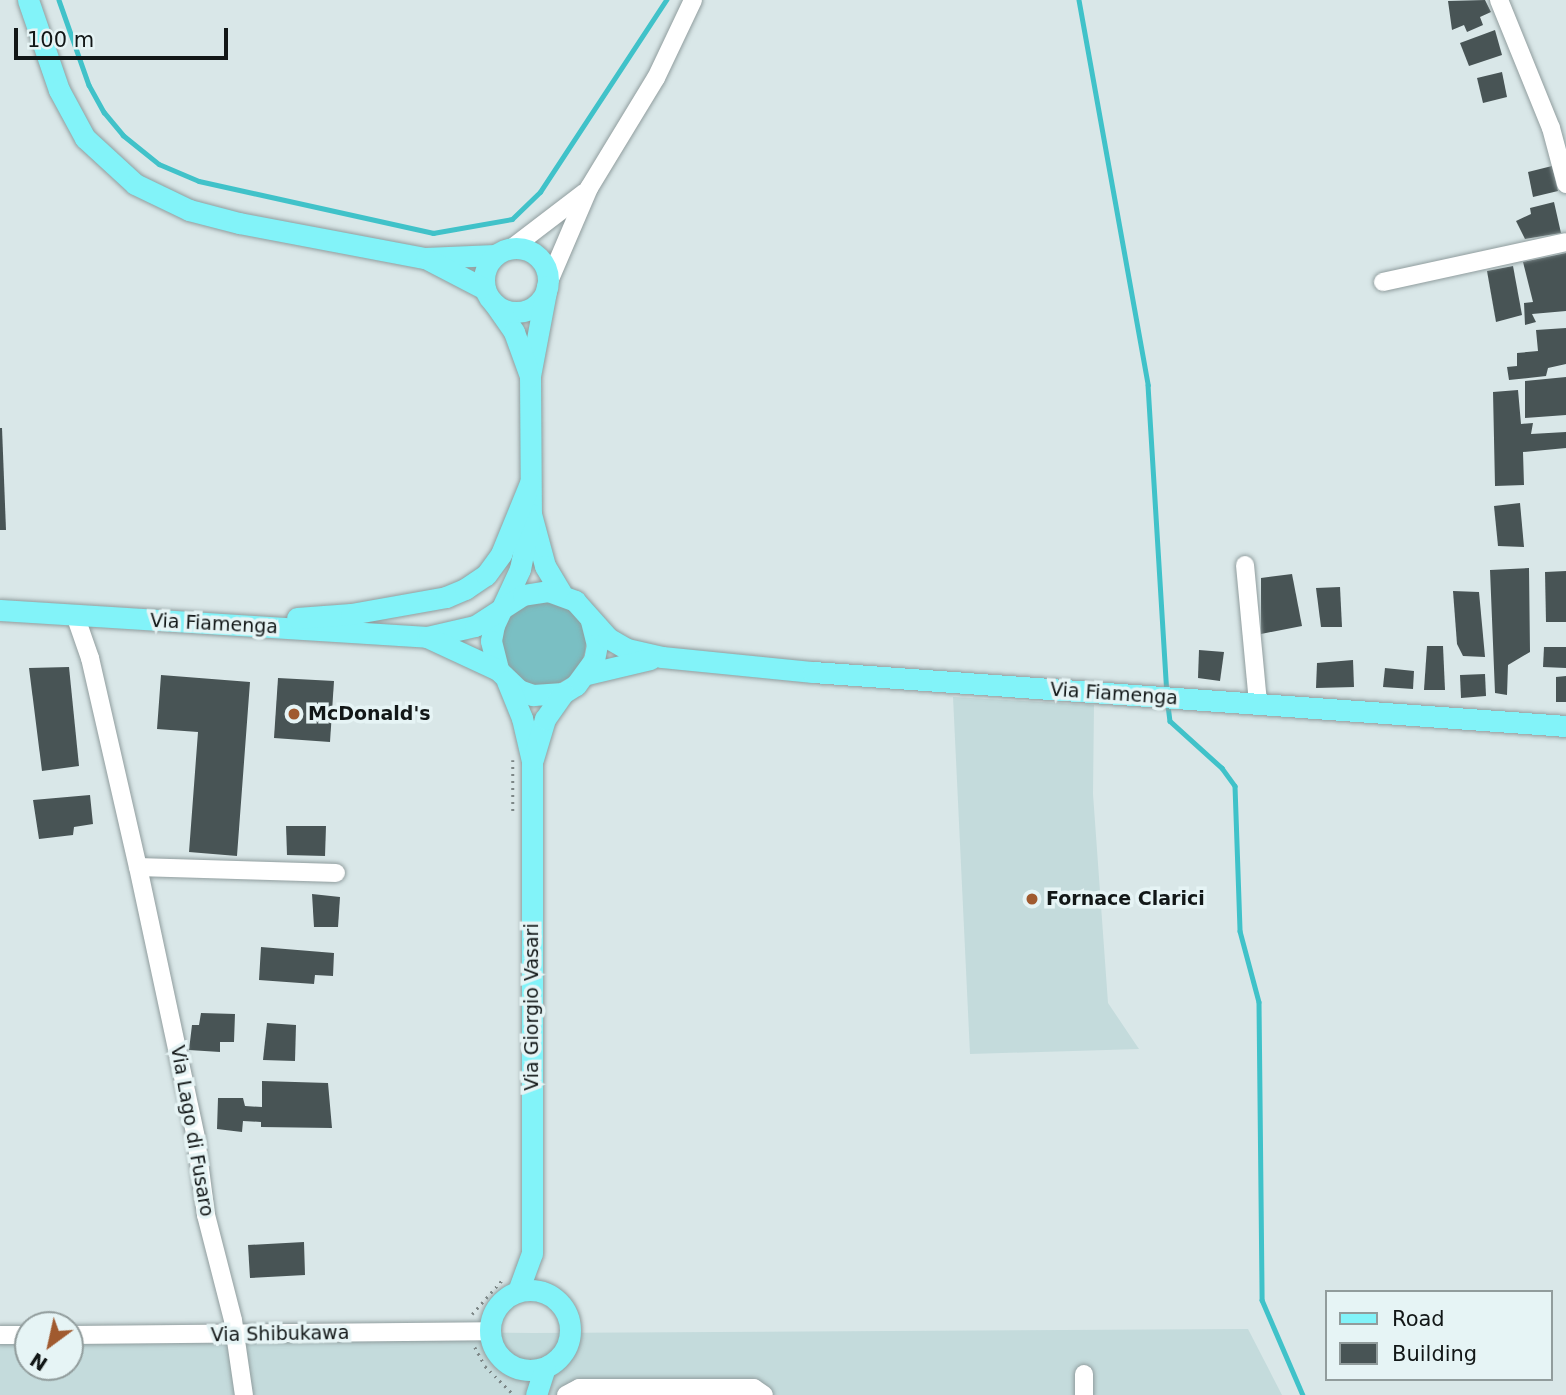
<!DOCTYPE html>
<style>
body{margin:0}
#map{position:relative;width:1566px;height:1395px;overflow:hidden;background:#d9e7e8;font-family:"DejaVu Sans",sans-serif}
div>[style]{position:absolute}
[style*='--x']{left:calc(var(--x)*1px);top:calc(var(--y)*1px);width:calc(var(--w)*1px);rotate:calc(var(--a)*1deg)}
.built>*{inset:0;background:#c4dbdc}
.green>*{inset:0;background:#7abfc3}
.round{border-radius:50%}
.stream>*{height:4.5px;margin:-2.25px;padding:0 2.25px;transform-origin:2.25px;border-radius:2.25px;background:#40c2c9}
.building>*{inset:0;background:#485455}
.path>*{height:2.5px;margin-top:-1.25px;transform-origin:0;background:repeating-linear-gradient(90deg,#7d8787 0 2px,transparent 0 7px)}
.roads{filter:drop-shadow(0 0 2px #909d9e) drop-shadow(0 0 2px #909d9e)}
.minor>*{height:18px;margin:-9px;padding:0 9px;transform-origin:9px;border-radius:9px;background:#fff}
.major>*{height:21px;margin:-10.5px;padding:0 10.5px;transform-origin:10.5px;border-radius:10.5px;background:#82f3f9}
.major>.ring{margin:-10.5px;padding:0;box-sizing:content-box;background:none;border:21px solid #82f3f9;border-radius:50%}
.dots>*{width:19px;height:19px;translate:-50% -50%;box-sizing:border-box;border:4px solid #e6f4f5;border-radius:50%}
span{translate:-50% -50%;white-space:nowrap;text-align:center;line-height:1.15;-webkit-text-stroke:7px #e6f4f5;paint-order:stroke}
.street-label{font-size:19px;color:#121717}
.poi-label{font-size:19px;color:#121717;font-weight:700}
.left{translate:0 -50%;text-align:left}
.legend{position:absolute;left:1325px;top:1290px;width:228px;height:91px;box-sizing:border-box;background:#e6f4f5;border:2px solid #919c9c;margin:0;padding:9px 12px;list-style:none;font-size:21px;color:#121717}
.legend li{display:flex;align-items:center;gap:14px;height:35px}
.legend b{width:35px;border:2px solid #919c9c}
.north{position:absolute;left:14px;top:1311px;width:70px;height:70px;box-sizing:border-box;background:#e6f4f5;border:2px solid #919c9c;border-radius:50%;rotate:213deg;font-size:19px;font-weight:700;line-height:28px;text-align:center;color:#121717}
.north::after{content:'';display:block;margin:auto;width:24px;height:32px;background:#a05a2f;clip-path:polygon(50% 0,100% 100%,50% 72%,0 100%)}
.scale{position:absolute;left:14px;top:28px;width:214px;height:32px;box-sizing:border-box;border:4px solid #121717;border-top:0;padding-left:9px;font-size:21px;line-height:24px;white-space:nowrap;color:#121717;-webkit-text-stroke:5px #e6f4f5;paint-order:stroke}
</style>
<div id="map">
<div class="built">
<div style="clip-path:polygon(953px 697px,1094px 705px,1093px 794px,1108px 1003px,1139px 1049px,970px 1054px)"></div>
<div style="clip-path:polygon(0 1327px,28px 1327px,28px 1367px,70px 1367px,70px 1328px,533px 1333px,1248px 1329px,1282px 1395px,0 1395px)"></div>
</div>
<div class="green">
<div class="round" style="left:500px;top:600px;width:86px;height:86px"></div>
</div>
<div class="stream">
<div style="--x:59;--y:0;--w:90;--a:70.6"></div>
<div style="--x:89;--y:85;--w:31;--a:61"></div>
<div style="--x:104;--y:112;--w:30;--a:50"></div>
<div style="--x:123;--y:135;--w:46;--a:38.9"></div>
<div style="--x:159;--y:164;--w:43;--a:23"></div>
<div style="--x:199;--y:181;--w:240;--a:12.5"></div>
<div style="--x:433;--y:233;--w:80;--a:-10"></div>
<div style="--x:512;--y:219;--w:39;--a:-44"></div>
<div style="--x:540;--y:192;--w:230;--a:-56.7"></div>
<div style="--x:1079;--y:0;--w:391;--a:79.8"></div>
<div style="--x:1148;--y:385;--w:308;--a:86.5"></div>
<div style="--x:1168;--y:705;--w:16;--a:83"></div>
<div style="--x:1170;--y:721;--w:70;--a:42.1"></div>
<div style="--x:1222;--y:768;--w:22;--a:54"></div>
<div style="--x:1235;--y:786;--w:145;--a:88"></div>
<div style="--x:1240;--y:931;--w:73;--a:75"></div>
<div style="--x:1259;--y:1002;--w:298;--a:89.4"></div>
<div style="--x:1262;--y:1300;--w:103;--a:66.7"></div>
</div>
<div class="building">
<div style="clip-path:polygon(1485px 0,1491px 12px,1480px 17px,1483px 25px,1467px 32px,1464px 25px,1452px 30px,1448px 1px)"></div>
<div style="clip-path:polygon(1495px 30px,1502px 55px,1469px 66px,1460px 43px)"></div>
<div style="clip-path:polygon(1502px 72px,1507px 97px,1483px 103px,1477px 78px)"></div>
<div style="clip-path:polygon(1552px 166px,1558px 191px,1533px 197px,1528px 172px)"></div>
<div style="clip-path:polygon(1554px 202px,1561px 233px,1525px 239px,1516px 221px,1531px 214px,1530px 208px)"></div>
<div style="clip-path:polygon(1566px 253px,1566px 311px,1532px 314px,1536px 322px,1525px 325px,1524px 303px,1533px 302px,1523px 262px)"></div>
<div style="clip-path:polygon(1513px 266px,1522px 315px,1496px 322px,1487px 271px)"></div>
<div style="clip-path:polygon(1566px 328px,1566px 364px,1548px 368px,1546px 376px,1509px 380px,1507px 367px,1517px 366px,1517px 353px,1538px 351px,1536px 330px)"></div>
<div style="clip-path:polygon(1566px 377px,1566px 415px,1525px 418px,1525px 381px)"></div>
<div style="clip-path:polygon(1518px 390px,1521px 424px,1533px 423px,1531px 434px,1566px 432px,1566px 448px,1523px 452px,1524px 485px,1495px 486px,1493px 392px)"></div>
<div style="clip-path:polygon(0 428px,2px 428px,6px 530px,0 530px)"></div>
<div style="clip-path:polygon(1520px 503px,1524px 547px,1498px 546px,1494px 506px)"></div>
<div style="clip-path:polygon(1529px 568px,1530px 652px,1508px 665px,1507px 695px,1495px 693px,1490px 570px)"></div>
<div style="clip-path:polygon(1566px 571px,1566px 622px,1546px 622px,1545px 572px)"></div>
<div style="clip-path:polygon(1292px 574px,1302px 626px,1261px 634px,1261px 578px)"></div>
<div style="clip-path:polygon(1340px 587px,1342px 627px,1321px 627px,1316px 588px)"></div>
<div style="clip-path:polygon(1453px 591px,1479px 592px,1485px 657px,1463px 656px,1457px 644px)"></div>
<div style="clip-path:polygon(1427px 646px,1443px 646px,1445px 690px,1424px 690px)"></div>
<div style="clip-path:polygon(1544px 647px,1566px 647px,1566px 668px,1543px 667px)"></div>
<div style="clip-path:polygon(1199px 650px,1224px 652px,1220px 681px,1198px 678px)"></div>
<div style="clip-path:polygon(1353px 660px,1354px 687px,1316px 688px,1317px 663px)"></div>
<div style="clip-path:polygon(69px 667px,79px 766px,42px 771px,29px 668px)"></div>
<div style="clip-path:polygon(1385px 668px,1414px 671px,1413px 689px,1383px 687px)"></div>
<div style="clip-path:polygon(1485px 674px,1486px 696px,1461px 698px,1460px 675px)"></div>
<div style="clip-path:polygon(161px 675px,250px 682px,237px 856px,189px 852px,198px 732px,157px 729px)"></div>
<div style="clip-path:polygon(1566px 676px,1566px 702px,1556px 702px,1556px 677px)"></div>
<div style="clip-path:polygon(278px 678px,334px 681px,330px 742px,274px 738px)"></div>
<div style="clip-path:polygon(90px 795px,93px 824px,74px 827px,73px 835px,39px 839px,33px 800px)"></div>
<div style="clip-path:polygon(286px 826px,326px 826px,325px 856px,287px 855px)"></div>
<div style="clip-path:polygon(312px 894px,340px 897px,338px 927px,314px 927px)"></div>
<div style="clip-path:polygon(261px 947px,334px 953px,333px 976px,315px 975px,314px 984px,259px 980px)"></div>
<div style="clip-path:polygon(201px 1013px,235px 1014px,234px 1042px,220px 1042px,220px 1052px,189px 1050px,192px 1025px,199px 1025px)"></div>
<div style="clip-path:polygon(267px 1023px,296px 1025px,295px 1061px,263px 1060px)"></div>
<div style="clip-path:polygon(262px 1081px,328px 1083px,332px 1128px,261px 1127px,261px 1122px,243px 1121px,242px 1132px,217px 1129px,218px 1098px,243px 1098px,245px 1106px,262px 1107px)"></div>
<div style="clip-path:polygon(304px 1242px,305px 1275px,250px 1278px,248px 1245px)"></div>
</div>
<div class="path">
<div style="--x:513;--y:760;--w:53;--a:90"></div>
<div style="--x:472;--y:1314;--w:45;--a:-48.6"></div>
<div style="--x:32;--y:1319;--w:32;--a:0"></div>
<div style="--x:475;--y:1347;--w:21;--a:62"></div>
<div style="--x:485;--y:1366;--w:41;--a:45"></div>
</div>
<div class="roads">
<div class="minor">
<div style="--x:1499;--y:0;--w:138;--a:67.9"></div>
<div style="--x:1551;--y:128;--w:58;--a:75"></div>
<div style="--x:512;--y:248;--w:91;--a:-37.4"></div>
<div style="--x:1383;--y:282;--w:187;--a:-12.3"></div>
<div style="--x:547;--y:286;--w:107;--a:-66.8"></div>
<div style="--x:589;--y:188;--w:129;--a:-58.7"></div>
<div style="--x:656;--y:78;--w:86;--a:-64.6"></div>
<div style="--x:1245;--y:565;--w:139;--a:84.6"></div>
<div style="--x:75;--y:615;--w:46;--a:70.8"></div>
<div style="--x:90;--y:658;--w:214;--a:77.1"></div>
<div style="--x:138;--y:867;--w:277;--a:77.9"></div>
<div style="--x:196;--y:1138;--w:78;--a:82.6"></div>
<div style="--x:206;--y:1215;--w:108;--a:75.6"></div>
<div style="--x:233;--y:1320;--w:76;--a:81.7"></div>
<div style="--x:138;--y:867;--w:198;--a:1.7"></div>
<div style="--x:0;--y:1335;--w:28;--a:0"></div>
<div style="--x:70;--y:1335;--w:419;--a:-0.5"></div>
<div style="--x:566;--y:1395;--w:15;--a:-28"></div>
<div style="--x:579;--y:1388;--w:175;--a:0"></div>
<div style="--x:754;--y:1388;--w:12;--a:35"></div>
<div style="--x:1084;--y:1395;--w:21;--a:-90"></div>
</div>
<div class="major">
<div style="--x:28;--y:0;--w:95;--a:71"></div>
<div style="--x:59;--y:90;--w:55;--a:61.6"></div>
<div style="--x:85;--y:138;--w:68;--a:42.6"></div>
<div style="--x:135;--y:184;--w:60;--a:25.7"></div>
<div style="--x:189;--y:210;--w:52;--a:14.6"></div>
<div style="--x:239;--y:223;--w:189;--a:10.7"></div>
<div style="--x:425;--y:258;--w:70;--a:-2.5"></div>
<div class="ring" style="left:484px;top:248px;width:43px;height:43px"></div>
<div style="--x:427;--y:259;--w:65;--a:27.3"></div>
<div style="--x:547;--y:286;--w:92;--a:100.7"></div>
<div style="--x:530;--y:376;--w:138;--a:89.6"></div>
<div style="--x:531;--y:514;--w:54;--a:74.9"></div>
<div style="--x:545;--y:566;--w:31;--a:59"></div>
<div style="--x:494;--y:303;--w:35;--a:55"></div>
<div style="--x:514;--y:332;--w:47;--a:70"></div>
<div style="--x:531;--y:514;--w:56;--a:101.3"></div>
<div style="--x:520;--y:569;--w:62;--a:114.9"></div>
<div style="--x:494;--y:625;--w:16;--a:101"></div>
<div style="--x:491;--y:641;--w:30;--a:76"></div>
<div style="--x:498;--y:670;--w:29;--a:44"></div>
<div style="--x:519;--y:690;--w:15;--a:20"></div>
<div style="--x:533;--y:695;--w:30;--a:-4"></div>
<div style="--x:563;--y:693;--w:15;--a:-32"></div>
<div style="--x:576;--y:685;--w:31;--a:-54"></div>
<div style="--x:594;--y:660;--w:15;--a:-79"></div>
<div style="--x:597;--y:645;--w:25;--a:-104"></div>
<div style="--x:0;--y:610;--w:428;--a:3.6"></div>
<div style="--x:427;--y:637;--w:49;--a:-12.9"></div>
<div style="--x:475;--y:626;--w:57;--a:-32.9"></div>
<div style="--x:523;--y:595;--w:25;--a:-9"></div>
<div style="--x:548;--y:591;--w:29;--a:20"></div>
<div style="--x:575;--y:601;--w:50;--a:48.3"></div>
<div style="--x:608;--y:638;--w:22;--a:30"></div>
<div style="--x:627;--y:649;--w:36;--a:13"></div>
<div style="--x:662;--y:657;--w:152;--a:5.7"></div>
<div style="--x:813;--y:672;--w:755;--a:4.1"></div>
<div style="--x:297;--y:618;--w:54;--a:-4.2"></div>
<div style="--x:351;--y:614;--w:97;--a:-10.1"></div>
<div style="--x:446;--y:597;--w:21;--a:-23"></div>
<div style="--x:465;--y:589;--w:25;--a:-34"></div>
<div style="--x:486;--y:575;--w:26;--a:-54"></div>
<div style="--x:501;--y:554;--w:77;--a:-67.8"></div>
<div style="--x:429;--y:638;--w:76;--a:24.9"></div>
<div style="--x:587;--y:674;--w:65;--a:-13.4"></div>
<div style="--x:507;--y:681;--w:40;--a:68"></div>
<div style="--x:522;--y:718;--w:44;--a:76.9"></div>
<div style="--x:532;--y:761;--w:492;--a:90"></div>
<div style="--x:532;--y:1253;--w:40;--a:110.2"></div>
<div style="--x:533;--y:759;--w:42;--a:-73.3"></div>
<div style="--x:545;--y:719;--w:32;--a:-55"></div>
<div class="ring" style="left:490px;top:1290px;width:59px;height:59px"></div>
<div style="--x:536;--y:1395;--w:28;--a:-72"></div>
</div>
</div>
<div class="dots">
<div style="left:294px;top:714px;background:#a05a2f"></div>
<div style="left:1032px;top:899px;background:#a05a2f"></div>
</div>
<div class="street-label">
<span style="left:214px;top:624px;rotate:3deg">Via Fiamenga</span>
<span style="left:1114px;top:694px;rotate:4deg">Via Fiamenga</span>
<span style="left:532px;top:1007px;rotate:-90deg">Via Giorgio Vasari</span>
<span style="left:192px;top:1131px;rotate:80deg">Via Lago di Fusaro</span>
<span style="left:280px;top:1334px;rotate:-1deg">Via Shibukawa</span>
</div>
<div class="poi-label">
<span class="left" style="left:308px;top:714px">McDonald's</span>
<span class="left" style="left:1046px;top:899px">Fornace Clarici</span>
</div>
<ul class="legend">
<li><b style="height:9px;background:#82f3f9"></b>Road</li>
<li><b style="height:19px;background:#485455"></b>Building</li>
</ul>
<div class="north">N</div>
<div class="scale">100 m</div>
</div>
